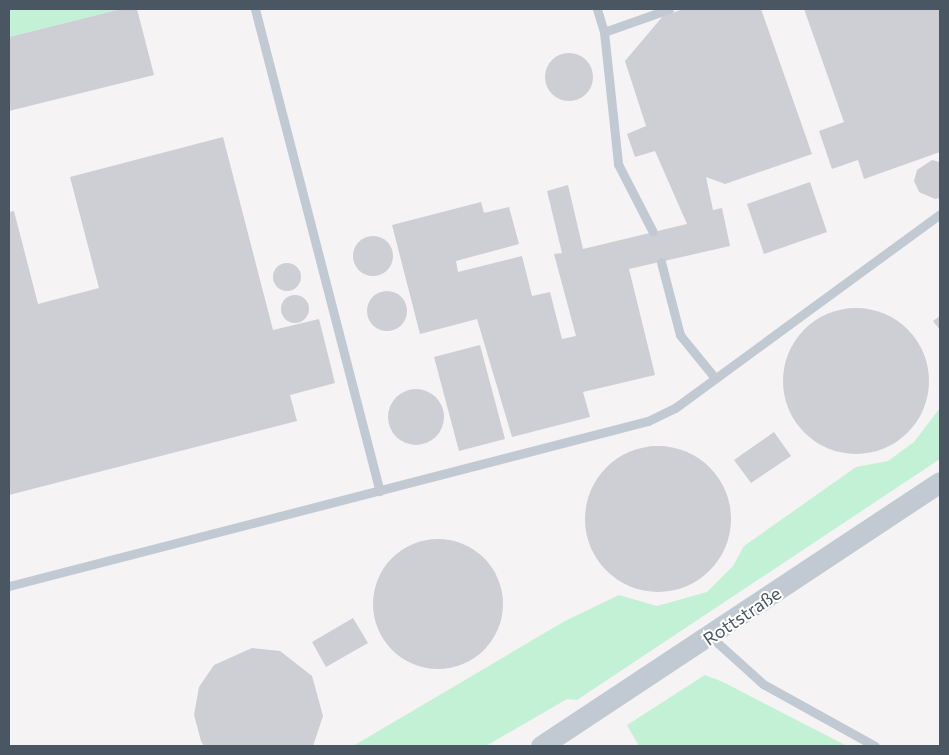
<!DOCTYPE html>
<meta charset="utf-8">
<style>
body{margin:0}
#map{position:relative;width:949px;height:755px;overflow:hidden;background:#f5f3f3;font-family:Commissioner,sans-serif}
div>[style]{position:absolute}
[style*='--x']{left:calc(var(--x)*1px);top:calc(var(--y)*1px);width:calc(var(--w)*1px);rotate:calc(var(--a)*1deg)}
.green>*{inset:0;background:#c3f1d5}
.building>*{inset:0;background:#cdcfd5}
.round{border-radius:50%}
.service>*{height:9px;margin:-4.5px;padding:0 4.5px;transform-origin:4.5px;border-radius:4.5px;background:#c1cad2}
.tertiary>*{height:21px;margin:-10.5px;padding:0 10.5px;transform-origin:10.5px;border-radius:10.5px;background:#c1cad2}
span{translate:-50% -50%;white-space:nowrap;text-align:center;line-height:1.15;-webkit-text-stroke:4px #fff;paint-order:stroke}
.street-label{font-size:18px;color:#4a5661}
.frame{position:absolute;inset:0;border:10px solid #4a5661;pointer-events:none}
</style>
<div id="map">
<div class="green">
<div style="clip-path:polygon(9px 9px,121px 9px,9px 37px)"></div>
<div style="clip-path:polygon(940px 408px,940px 459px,577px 700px,567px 699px,486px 746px,353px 746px,565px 621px,619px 595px,657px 606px,707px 592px,733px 566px,744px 546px,856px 467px,888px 461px,914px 442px)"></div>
<div style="clip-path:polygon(705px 675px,723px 682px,847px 746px,639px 746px,627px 725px)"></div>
</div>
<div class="building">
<div style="clip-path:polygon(121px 9px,137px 9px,154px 75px,9px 111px,9px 37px)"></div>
<div style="clip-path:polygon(683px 9px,761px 9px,812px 154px,725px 184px,706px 177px,713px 210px,722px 208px,730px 246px,629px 269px,655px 375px,583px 392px,590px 417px,512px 437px,477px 319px,420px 334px,392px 225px,481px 202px,484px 213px,509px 207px,519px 244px,456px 261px,458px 272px,522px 256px,532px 296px,550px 292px,562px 339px,576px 336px,554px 254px,562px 253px,547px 191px,568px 185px,583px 249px,687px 224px,655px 151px,635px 157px,627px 134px,646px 126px,625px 61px,663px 16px)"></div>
<div style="clip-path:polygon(804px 9px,940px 9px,940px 152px,864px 179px,858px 160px,832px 169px,819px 131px,844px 122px)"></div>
<div class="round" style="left:545px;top:53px;width:48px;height:48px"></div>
<div style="clip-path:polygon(223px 137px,273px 330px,319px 319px,335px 383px,290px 395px,297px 421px,9px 495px,9px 212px,14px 211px,38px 304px,99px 288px,70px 177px)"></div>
<div style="clip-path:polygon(932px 160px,940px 162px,940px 198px,935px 199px,919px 192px,914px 181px,917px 170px)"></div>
<div style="clip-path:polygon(810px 182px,827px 232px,764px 254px,747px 204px)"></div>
<div class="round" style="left:353px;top:236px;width:40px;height:40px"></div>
<div class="round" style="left:273px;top:263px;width:28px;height:28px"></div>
<div class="round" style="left:367px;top:291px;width:40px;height:40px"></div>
<div class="round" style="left:281px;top:295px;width:28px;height:28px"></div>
<div class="round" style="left:783px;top:308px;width:146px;height:146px"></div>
<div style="clip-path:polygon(940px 316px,940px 330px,933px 321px)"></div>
<div style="clip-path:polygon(480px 345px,505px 439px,459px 451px,434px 357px)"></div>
<div class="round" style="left:388px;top:389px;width:56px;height:56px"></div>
<div style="clip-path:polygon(774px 432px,791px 456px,751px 483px,734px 460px)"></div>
<div class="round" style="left:585px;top:446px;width:146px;height:146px"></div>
<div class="round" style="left:373px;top:539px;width:130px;height:130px"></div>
<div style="clip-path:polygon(353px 618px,368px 643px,326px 667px,312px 642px)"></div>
<div style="clip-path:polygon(252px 648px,280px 651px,312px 676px,323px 716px,313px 746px,204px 746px,201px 741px,194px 715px,199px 687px,214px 665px)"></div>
</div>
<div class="service">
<div style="--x:255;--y:9;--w:498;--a:75.5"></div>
<div style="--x:597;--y:9;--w:24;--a:73"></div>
<div style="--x:604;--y:32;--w:133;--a:83.9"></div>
<div style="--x:618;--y:164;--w:76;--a:62.8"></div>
<div style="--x:604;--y:32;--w:69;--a:-19.5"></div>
<div style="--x:661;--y:262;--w:75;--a:75.4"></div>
<div style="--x:680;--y:335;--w:55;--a:50.9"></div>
<div style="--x:9;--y:586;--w:660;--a:-14.48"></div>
<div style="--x:648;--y:421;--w:30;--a:-26"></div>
<div style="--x:675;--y:408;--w:328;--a:-36.2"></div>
<div style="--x:711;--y:637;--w:70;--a:42.1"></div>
<div style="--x:763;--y:684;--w:128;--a:29"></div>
</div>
<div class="tertiary">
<div style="--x:541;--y:746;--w:478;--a:-33.5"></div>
</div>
<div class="street-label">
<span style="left:742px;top:616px;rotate:-34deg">Rottstraße</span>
</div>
<div class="frame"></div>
</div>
